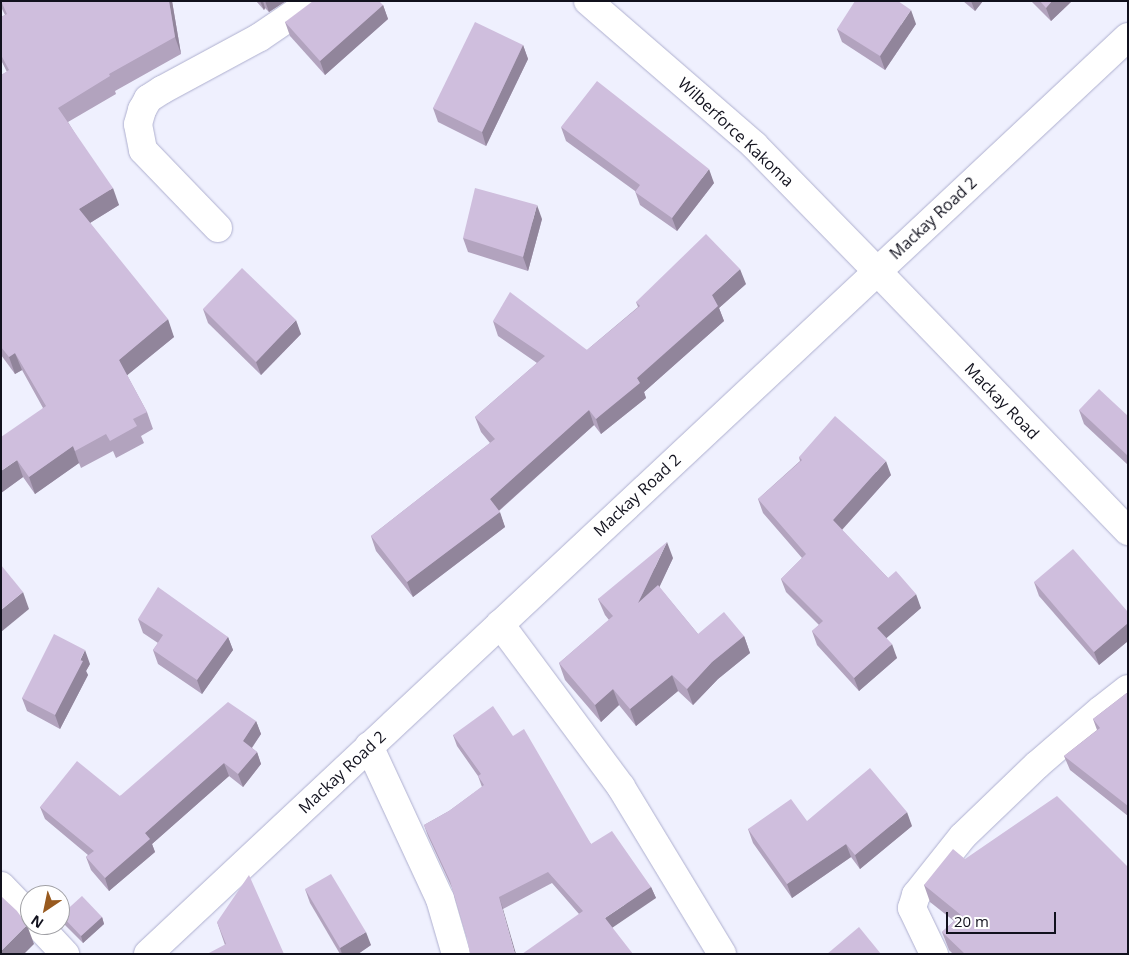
<!DOCTYPE html>
<style>
body{margin:0}
#map{position:relative;width:1129px;height:955px;overflow:hidden;background:#eff0fe;font-family:"Open Sans",sans-serif}
div>[style]{position:absolute}
[style*='--x']{left:calc(var(--x)*1px);top:calc(var(--y)*1px);width:calc(var(--w)*1px);rotate:calc(var(--a)*1deg)}
.roads{filter:drop-shadow(0 0 1px #aeafcf) drop-shadow(0 0 1px #aeafcf)}
.street>*{height:28px;margin:-14px;padding:0 14px;transform-origin:14px;border-radius:14px;background:#fff}
.secondary>*{height:28px;margin:-14px;padding:0 14px;transform-origin:14px;border-radius:14px;background:#fff}
.wall>*{inset:0;background:#b2a3be}
.shaded-wall>*{inset:0;background:#91859b}
.building>*{inset:0;background:#cfbedd}
span{translate:-50% -50%;white-space:nowrap;text-align:center;line-height:1.15;-webkit-text-stroke:4.5px #fff;paint-order:stroke}
.street-label{font-size:16px;color:#11111d}
.frame{position:absolute;inset:0;border:2px solid #11111d;pointer-events:none}
.north{position:absolute;left:20px;top:885px;width:50px;height:50px;box-sizing:border-box;background:#fff;border:1px solid #a0a0a5;border-radius:50%;rotate:214deg;font-size:14px;font-weight:700;line-height:20px;text-align:center;color:#11111d}
.north::after{content:'';display:block;margin:auto;width:18px;height:22px;background:#985a1f;clip-path:polygon(50% 0,100% 100%,50% 72%,0 100%)}
.scale{position:absolute;left:946px;top:912px;width:110px;height:22px;box-sizing:border-box;border:2px solid #11111d;border-top:0;padding-left:6px;font-size:15px;line-height:18px;white-space:nowrap;color:#11111d;-webkit-text-stroke:4px #fff;paint-order:stroke}
</style>
<div id="map">
<div class="roads">
<div class="street">
<div style="--x:218;--y:228;--w:108;--a:-133.9"></div>
<div style="--x:143;--y:150;--w:26;--a:-101"></div>
<div style="--x:138;--y:124;--w:15;--a:-74"></div>
<div style="--x:142;--y:110;--w:13;--a:-61"></div>
<div style="--x:148;--y:99;--w:17;--a:-33"></div>
<div style="--x:162;--y:90;--w:111;--a:-28.4"></div>
<div style="--x:260;--y:37;--w:64;--a:-34.2"></div>
<div style="--x:876;--y:270;--w:363;--a:46"></div>
<div style="--x:500;--y:624;--w:203;--a:53.4"></div>
<div style="--x:621;--y:787;--w:195;--a:58.8"></div>
<div style="--x:369;--y:746;--w:169;--a:65.1"></div>
<div style="--x:440;--y:899;--w:57;--a:73.8"></div>
<div style="--x:1;--y:886;--w:42;--a:46"></div>
<div style="--x:38;--y:925;--w:40;--a:47"></div>
<div style="--x:934;--y:954;--w:51;--a:-115.6"></div>
<div style="--x:912;--y:908;--w:14;--a:-73"></div>
<div style="--x:916;--y:895;--w:75;--a:-51.5"></div>
<div style="--x:963;--y:836;--w:103;--a:-43.8"></div>
<div style="--x:1037;--y:765;--w:84;--a:-40.7"></div>
<div style="--x:1101;--y:710;--w:34;--a:-38"></div>
</div>
<div class="secondary">
<div style="--x:588;--y:1;--w:220;--a:40.9"></div>
<div style="--x:754;--y:145;--w:175;--a:45.7"></div>
<div style="--x:148;--y:954;--w:1342;--a:-43.1"></div>
</div>
</div>
<div class="wall">
<div style="clip-path:polygon(1px 1px,172px 1px,181px 54px,115px 91px,116px 94px,68px 122px,119px 205px,90px 223px,174px 337px,127px 375px,147px 412px,153px 429px,141px 436px,144px 443px,116px 458px,113px 451px,81px 468px,79px 463px,35px 494px,23px 477px,1px 493px,43px 408px,22px 370px,15px 374px,1px 355px,1px 75px,7px 72px,1px 60px,1px 17px,5px 15px,1px 7px)"></div>
<div style="clip-path:polygon(256px 1px,286px 1px,269px 12px,265px 8px,264px 10px)"></div>
<div style="clip-path:polygon(963px 1px,983px 1px,975px 11px)"></div>
<div style="clip-path:polygon(1031px 1px,1072px 1px,1051px 21px)"></div>
<div style="clip-path:polygon(383px 5px,388px 19px,325px 75px,290px 36px,285px 22px)"></div>
<div style="clip-path:polygon(916px 24px,885px 70px,842px 42px,837px 29px)"></div>
<div style="clip-path:polygon(523px 45px,528px 59px,486px 146px,438px 122px,433px 108px)"></div>
<div style="clip-path:polygon(561px 127px,714px 183px,677px 231px,640px 205px,635px 191px,566px 141px)"></div>
<div style="clip-path:polygon(542px 219px,528px 271px,468px 252px,463px 238px)"></div>
<div style="clip-path:polygon(746px 284px,719px 308px,724px 321px,644px 392px,646px 398px,601px 434px,594px 425px,499px 511px,505px 527px,413px 597px,376px 551px,371px 536px,490px 443px,481px 432px,475px 417px,537px 363px,498px 336px,493px 321px,587px 350px,638px 307px,636px 302px)"></div>
<div style="clip-path:polygon(203px 309px,301px 334px,261px 375px,208px 323px)"></div>
<div style="clip-path:polygon(1079px 410px,1128px 416px,1128px 465px,1084px 424px)"></div>
<div style="clip-path:polygon(799px 457px,891px 475px,842px 530px,888px 578px,921px 608px,886px 638px,897px 658px,859px 691px,817px 645px,812px 631px,819px 625px,786px 592px,781px 579px,802px 558px,763px 513px,758px 499px,800px 461px)"></div>
<div style="clip-path:polygon(673px 558px,659px 587px,698px 634px,744px 636px,750px 653px,718px 679px,693px 705px,678px 691px,636px 726px,619px 705px,601px 722px,565px 680px,559px 663px,609px 620px,605px 615px,598px 599px)"></div>
<div style="clip-path:polygon(1034px 582px,1128px 612px,1128px 641px,1099px 665px,1039px 596px)"></div>
<div style="clip-path:polygon(138px 619px,228px 637px,233px 650px,202px 694px,158px 664px,153px 650px,158px 643px,143px 633px)"></div>
<div style="clip-path:polygon(90px 664px,86px 671px,88px 675px,60px 729px,27px 711px,22px 698px)"></div>
<div style="clip-path:polygon(1128px 692px,1128px 816px,1070px 770px,1064px 756px,1097px 730px,1093px 719px)"></div>
<div style="clip-path:polygon(256px 721px,261px 734px,252px 748px,257px 752px,261px 764px,243px 787px,229px 776px,152px 844px,155px 852px,109px 891px,91px 870px,86px 857px,88px 855px,45px 819px,40px 807px,120px 796px)"></div>
<div style="clip-path:polygon(453px 735px,513px 736px,591px 844px,651px 887px,656px 898px,579px 914px,552px 883px,503px 909px,467px 938px,452px 888px,428px 836px,424px 825px,449px 811px,482px 787px,478px 776px,457px 746px)"></div>
<div style="clip-path:polygon(807px 821px,912px 826px,860px 869px,851px 857px,792px 898px,753px 843px,748px 829px)"></div>
<div style="clip-path:polygon(965px 859px,1128px 954px,953px 954px,949px 950px,942px 932px,954px 921px,930px 902px,924px 885px)"></div>
<div style="clip-path:polygon(305px 889px,371px 945px,358px 954px,340px 954px,310px 903px)"></div>
<div style="clip-path:polygon(61px 915px,102px 917px,104px 924px,83px 943px,63px 923px)"></div>
<div style="clip-path:polygon(217px 922px,284px 954px,225px 945px)"></div>
</div>
<div class="shaded-wall">
<div style="clip-path:polygon(169px 1px,172px 1px,181px 54px,175px 37px)"></div>
<div style="clip-path:polygon(260px 1px,263px 1px,265px 8px,264px 10px)"></div>
<div style="clip-path:polygon(265px 1px,286px 1px,269px 12px)"></div>
<div style="clip-path:polygon(971px 1px,983px 1px,975px 11px)"></div>
<div style="clip-path:polygon(1052px 1px,1072px 1px,1051px 21px,1046px 8px)"></div>
<div style="clip-path:polygon(383px 5px,388px 19px,325px 75px,320px 61px)"></div>
<div style="clip-path:polygon(911px 10px,916px 24px,885px 70px,880px 56px)"></div>
<div style="clip-path:polygon(523px 45px,528px 59px,486px 146px,482px 132px)"></div>
<div style="clip-path:polygon(709px 169px,714px 183px,677px 231px,672px 218px)"></div>
<div style="clip-path:polygon(113px 188px,119px 205px,85px 226px,79px 209px)"></div>
<div style="clip-path:polygon(537px 205px,542px 219px,528px 271px,523px 257px)"></div>
<div style="clip-path:polygon(740px 269px,746px 284px,719px 308px,724px 321px,644px 392px,646px 398px,601px 434px,596px 419px,637px 378px,712px 295px)"></div>
<div style="clip-path:polygon(168px 319px,174px 337px,125px 377px,119px 360px)"></div>
<div style="clip-path:polygon(296px 320px,301px 334px,261px 375px,256px 362px)"></div>
<div style="clip-path:polygon(15px 353px,22px 370px,15px 374px,9px 357px)"></div>
<div style="clip-path:polygon(589px 410px,594px 425px,495px 514px,490px 499px)"></div>
<div style="clip-path:polygon(73px 446px,79px 463px,35px 494px,29px 477px)"></div>
<div style="clip-path:polygon(17px 460px,23px 477px,1px 493px,1px 471px)"></div>
<div style="clip-path:polygon(886px 461px,891px 475px,838px 534px,833px 520px)"></div>
<div style="clip-path:polygon(500px 512px,505px 527px,413px 597px,407px 582px)"></div>
<div style="clip-path:polygon(667px 542px,673px 558px,644px 620px,638px 603px)"></div>
<div style="clip-path:polygon(23px 592px,29px 609px,1px 632px,1px 610px)"></div>
<div style="clip-path:polygon(916px 594px,921px 608px,882px 642px,877px 628px)"></div>
<div style="clip-path:polygon(1128px 623px,1128px 641px,1099px 665px,1094px 652px)"></div>
<div style="clip-path:polygon(744px 636px,750px 653px,718px 679px,693px 705px,687px 689px,712px 662px)"></div>
<div style="clip-path:polygon(228px 637px,233px 650px,202px 694px,197px 680px)"></div>
<div style="clip-path:polygon(892px 644px,897px 658px,859px 691px,854px 678px)"></div>
<div style="clip-path:polygon(85px 650px,90px 664px,86px 671px,88px 675px,60px 729px,55px 715px)"></div>
<div style="clip-path:polygon(672px 675px,678px 691px,636px 726px,630px 709px)"></div>
<div style="clip-path:polygon(613px 689px,619px 705px,601px 722px,595px 705px)"></div>
<div style="clip-path:polygon(256px 721px,261px 734px,248px 753px,243px 741px)"></div>
<div style="clip-path:polygon(257px 752px,261px 764px,243px 787px,238px 774px)"></div>
<div style="clip-path:polygon(224px 763px,229px 776px,152px 844px,155px 852px,109px 891px,105px 878px,145px 833px)"></div>
<div style="clip-path:polygon(907px 812px,912px 826px,860px 869px,855px 855px)"></div>
<div style="clip-path:polygon(846px 844px,851px 857px,792px 898px,787px 884px)"></div>
<div style="clip-path:polygon(651px 887px,656px 898px,609px 930px,605px 918px)"></div>
<div style="clip-path:polygon(499px 897px,503px 909px,516px 954px,515px 954px)"></div>
<div style="clip-path:polygon(102px 917px,104px 924px,83px 943px,81px 936px)"></div>
<div style="clip-path:polygon(27px 925px,34px 944px,24px 954px,1px 954px,1px 951px)"></div>
<div style="clip-path:polygon(366px 932px,371px 945px,358px 954px,342px 954px,340px 948px)"></div>
</div>
<div class="building">
<div style="clip-path:polygon(1px 1px,169px 1px,175px 37px,109px 74px,110px 76px,58px 108px,113px 188px,79px 209px,168px 319px,119px 360px,147px 412px,133px 419px,137px 426px,110px 441px,106px 434px,75px 451px,73px 446px,29px 477px,17px 460px,1px 471px,1px 437px,46px 406px,15px 353px,9px 357px,1px 347px,1px 75px,9px 70px,1px 55px,1px 17px,7px 14px)"></div>
<div style="clip-path:polygon(313px 1px,379px 1px,383px 5px,320px 61px,285px 22px)"></div>
<div style="clip-path:polygon(855px 1px,898px 1px,911px 10px,880px 56px,837px 29px)"></div>
<div style="clip-path:polygon(1040px 1px,1052px 1px,1046px 8px)"></div>
<div style="clip-path:polygon(475px 22px,523px 45px,482px 132px,433px 108px)"></div>
<div style="clip-path:polygon(597px 81px,709px 169px,672px 218px,635px 192px,640px 185px,561px 127px)"></div>
<div style="clip-path:polygon(475px 188px,537px 205px,523px 257px,463px 238px)"></div>
<div style="clip-path:polygon(706px 234px,740px 269px,712px 295px,718px 306px,637px 378px,640px 383px,596px 419px,589px 410px,490px 499px,500px 512px,407px 582px,371px 536px,495px 439px,475px 417px,545px 356px,493px 321px,510px 292px,587px 350px,640px 306px,636px 302px)"></div>
<div style="clip-path:polygon(242px 268px,296px 320px,256px 362px,203px 309px)"></div>
<div style="clip-path:polygon(1099px 389px,1128px 416px,1128px 456px,1079px 410px)"></div>
<div style="clip-path:polygon(835px 416px,886px 461px,833px 520px,888px 578px,896px 571px,916px 594px,877px 628px,892px 644px,854px 678px,812px 631px,823px 621px,781px 579px,806px 554px,758px 499px,802px 460px,799px 457px)"></div>
<div style="clip-path:polygon(667px 542px,638px 603px,658px 585px,698px 634px,724px 612px,744px 636px,712px 662px,687px 689px,672px 675px,630px 709px,613px 689px,595px 705px,559px 663px,613px 616px,598px 599px)"></div>
<div style="clip-path:polygon(1073px 549px,1128px 612px,1128px 623px,1094px 652px,1034px 582px)"></div>
<div style="clip-path:polygon(1px 565px,23px 592px,1px 610px)"></div>
<div style="clip-path:polygon(158px 587px,228px 637px,197px 680px,153px 650px,163px 635px,138px 619px)"></div>
<div style="clip-path:polygon(54px 634px,85px 650px,80px 660px,83px 661px,55px 715px,22px 698px)"></div>
<div style="clip-path:polygon(1128px 692px,1128px 806px,1064px 756px,1100px 728px,1093px 719px)"></div>
<div style="clip-path:polygon(228px 702px,256px 721px,243px 741px,257px 752px,238px 774px,224px 763px,145px 833px,150px 839px,105px 878px,86px 857px,94px 851px,40px 807px,77px 761px,120px 796px)"></div>
<div style="clip-path:polygon(493px 706px,513px 736px,524px 729px,591px 844px,612px 831px,651px 887px,605px 918px,633px 954px,522px 954px,583px 911px,548px 872px,499px 897px,515px 954px,470px 954px,467px 938px,450px 881px,424px 825px,449px 811px,484px 785px,478px 776px,481px 774px,453px 735px)"></div>
<div style="clip-path:polygon(870px 768px,907px 812px,855px 855px,846px 844px,787px 884px,748px 829px,791px 799px,807px 821px)"></div>
<div style="clip-path:polygon(1057px 796px,1128px 867px,1128px 954px,965px 954px,942px 932px,961px 915px,924px 885px,953px 849px,965px 859px)"></div>
<div style="clip-path:polygon(331px 874px,366px 932px,340px 948px,305px 889px)"></div>
<div style="clip-path:polygon(249px 875px,284px 954px,207px 954px,226px 944px,217px 922px)"></div>
<div style="clip-path:polygon(1px 896px,17px 911px,27px 925px,1px 951px)"></div>
<div style="clip-path:polygon(82px 896px,102px 917px,81px 936px,61px 915px)"></div>
<div style="clip-path:polygon(859px 927px,881px 954px,827px 954px)"></div>
</div>
<div class="street-label">
<span style="left:736px;top:132px;rotate:43deg">Wilberforce Kakoma</span>
<span style="left:933px;top:218px;rotate:-43deg">Mackay Road 2</span>
<span style="left:1002px;top:401px;rotate:46deg">Mackay Road</span>
<span style="left:637px;top:495px;rotate:-43deg">Mackay Road 2</span>
<span style="left:342px;top:772px;rotate:-43deg">Mackay Road 2</span>
</div>
<div class="frame"></div>
<div class="north">N</div>
<div class="scale">20 m</div>
</div>
